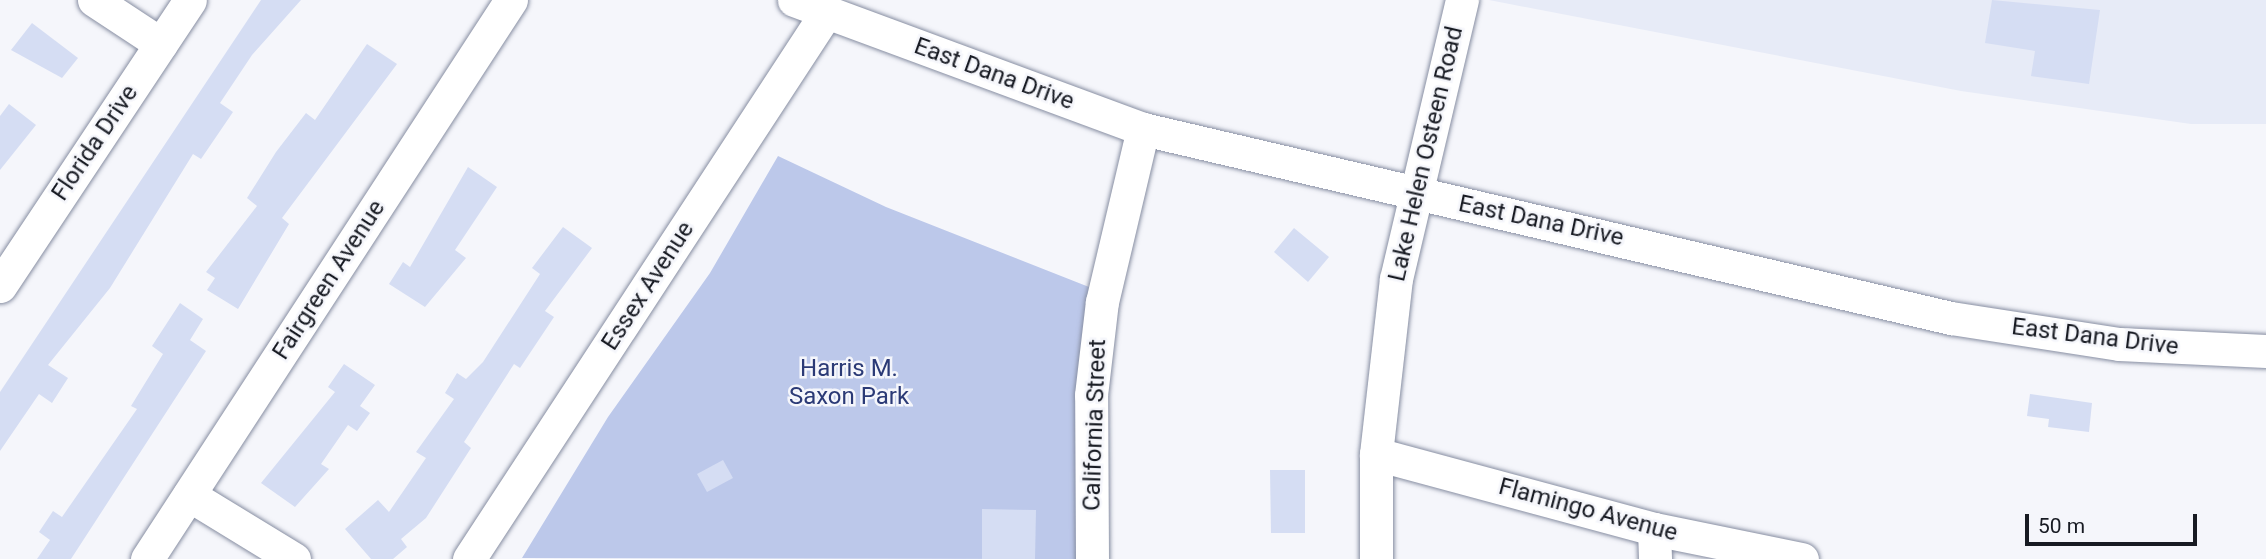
<!DOCTYPE html>
<style>
body{margin:0}
#map{position:relative;width:2266px;height:559px;overflow:hidden;background:#f5f6fb;font-family:Roboto,sans-serif}
div>[style]{position:absolute}
[style*='--x']{left:calc(var(--x)*1px);top:calc(var(--y)*1px);width:calc(var(--w)*1px);rotate:calc(var(--a)*1deg)}
.built>*{inset:0;background:#e7ebf7}
.green>*{inset:0;background:#bcc8ea}
.building>*{inset:0;background:#d5ddf3}
.roads{filter:drop-shadow(0 0 2px #878ea2) drop-shadow(0 0 2px #878ea2)}
.minor>*{height:33px;margin:-16.5px;padding:0 16.5px;transform-origin:16.5px;border-radius:16.5px;background:#fff}
span{translate:-50% -50%;white-space:nowrap;text-align:center;line-height:1.15;-webkit-text-stroke:5px #f5f6fb;paint-order:stroke}
.street-label{font-size:24px;color:#181b23}
.park-label{font-size:24px;color:#2b3a76}
.scale{position:absolute;left:2025px;top:514px;width:172px;height:32px;box-sizing:border-box;border:4px solid #181b23;border-top:0;padding-left:9px;font-size:21px;line-height:24px;white-space:nowrap;color:#181b23;-webkit-text-stroke:5px #f5f6fb;paint-order:stroke}
</style>
<div id="map">
<div class="built">
<div style="clip-path:polygon(1489px 0,2266px 0,2266px 124px,2191px 124px,1961px 91px)"></div>
</div>
<div class="green">
<div style="clip-path:polygon(778px 156px,886px 207px,1089px 287px,1082px 559px,522px 558px,608px 417px,710px 273px)"></div>
</div>
<div class="building">
<div style="clip-path:polygon(261px 0,301px 0,252px 55px,220px 103px,233px 112px,201px 159px,193px 154px,110px 288px,48px 365px,68px 378px,52px 403px,39px 394px,0 451px,0 392px)"></div>
<div style="clip-path:polygon(1992px 0,2100px 10px,2089px 84px,2031px 76px,2035px 51px,1985px 43px)"></div>
<div style="clip-path:polygon(32px 23px,78px 58px,62px 78px,11px 50px)"></div>
<div style="clip-path:polygon(367px 44px,397px 64px,282px 218px,289px 224px,238px 309px,207px 290px,215px 278px,206px 272px,257px 206px,247px 198px,276px 152px,306px 113px,315px 120px)"></div>
<div style="clip-path:polygon(9px 104px,36px 125px,0 170px,0 116px)"></div>
<div style="clip-path:polygon(468px 167px,497px 187px,455px 250px,466px 258px,425px 307px,389px 284px,403px 262px,410px 267px)"></div>
<div style="clip-path:polygon(563px 227px,592px 248px,545px 311px,554px 317px,520px 368px,514px 364px,464px 442px,471px 448px,426px 518px,401px 539px,407px 547px,393px 559px,371px 559px,345px 529px,378px 500px,389px 512px,426px 458px,416px 452px,454px 399px,445px 393px,457px 373px,466px 379px,483px 362px,540px 274px,532px 268px)"></div>
<div style="clip-path:polygon(1294px 228px,1329px 257px,1308px 282px,1274px 252px)"></div>
<div style="clip-path:polygon(180px 303px,203px 319px,190px 340px,206px 351px,71px 559px,37px 559px,50px 540px,39px 532px,53px 511px,62px 517px,137px 409px,131px 406px,163px 354px,152px 346px)"></div>
<div style="clip-path:polygon(344px 364px,375px 385px,360px 406px,370px 413px,357px 431px,348px 425px,321px 464px,329px 469px,295px 507px,261px 483px,335px 392px,328px 387px)"></div>
<div style="clip-path:polygon(2030px 394px,2092px 403px,2089px 432px,2048px 427px,2049px 419px,2027px 416px)"></div>
<div style="clip-path:polygon(723px 460px,733px 478px,707px 492px,697px 474px)"></div>
<div style="clip-path:polygon(1270px 470px,1305px 470px,1305px 533px,1271px 533px)"></div>
<div style="clip-path:polygon(982px 509px,1036px 510px,1035px 559px,982px 559px)"></div>
</div>
<div class="roads">
<div class="minor">
<div style="--x:94;--y:0;--w:80;--a:33.3"></div>
<div style="--x:794;--y:0;--w:372;--a:20.3"></div>
<div style="--x:1143;--y:129;--w:830;--a:13.17"></div>
<div style="--x:1951;--y:318;--w:170;--a:8.8"></div>
<div style="--x:2119;--y:344;--w:147;--a:2.7"></div>
<div style="--x:0;--y:286;--w:343;--a:-56.4"></div>
<div style="--x:1376;--y:454;--w:288;--a:15.1"></div>
<div style="--x:1654;--y:529;--w:151;--a:11.5"></div>
<div style="--x:189;--y:495;--w:123;--a:31.4"></div>
<div style="--x:1654;--y:529;--w:30;--a:88"></div>
<div style="--x:147;--y:559;--w:667;--a:-56.93"></div>
<div style="--x:469;--y:559;--w:652;--a:-56.82"></div>
<div style="--x:1092;--y:559;--w:164;--a:-90.3"></div>
<div style="--x:1091;--y:395;--w:94;--a:-83.3"></div>
<div style="--x:1102;--y:302;--w:178;--a:-76.7"></div>
<div style="--x:1376;--y:559;--w:105;--a:-90"></div>
<div style="--x:1376;--y:454;--w:176;--a:-83.5"></div>
<div style="--x:1396;--y:279;--w:287;--a:-76.7"></div>
</div>
</div>
<div class="street-label">
<span style="left:994px;top:74px;rotate:20deg">East Dana Drive</span>
<span style="left:95px;top:143px;rotate:-56deg">Florida Drive</span>
<span style="left:1426px;top:154px;rotate:-77deg">Lake Helen Osteen Road</span>
<span style="left:1541px;top:221px;rotate:12deg">East Dana Drive</span>
<span style="left:329px;top:280px;rotate:-57deg">Fairgreen Avenue</span>
<span style="left:648px;top:286px;rotate:-57deg">Essex Avenue</span>
<span style="left:2095px;top:337px;rotate:7deg">East Dana Drive</span>
<span style="left:1095px;top:425px;rotate:-88deg">California Street</span>
<span style="left:1588px;top:510px;rotate:15deg">Flamingo Avenue</span>
</div>
<div class="park-label">
<span style="left:849px;top:383px">Harris M.<br>Saxon Park</span>
</div>
<div class="scale">50 m</div>
</div>
